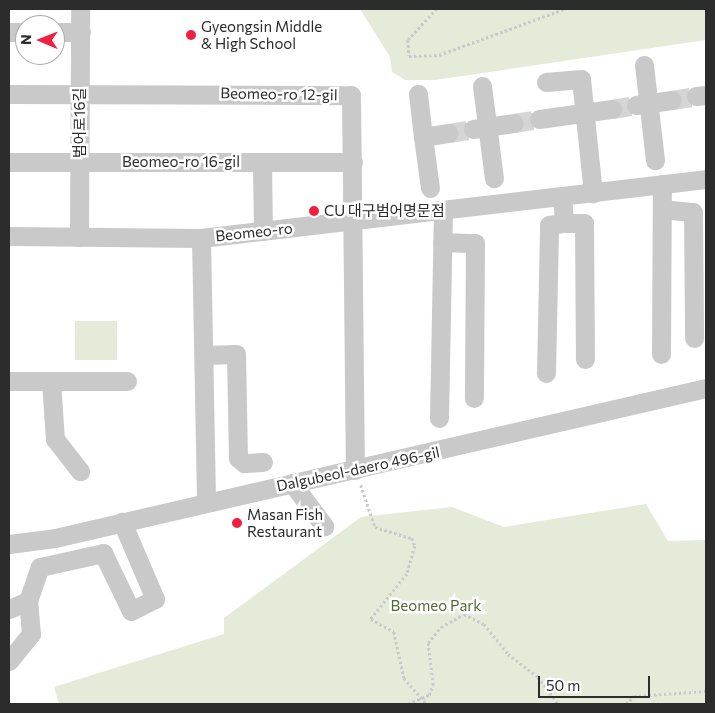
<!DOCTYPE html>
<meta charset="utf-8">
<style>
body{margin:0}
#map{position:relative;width:715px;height:713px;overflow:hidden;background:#fff;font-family:Commissioner,"Noto Sans KR",sans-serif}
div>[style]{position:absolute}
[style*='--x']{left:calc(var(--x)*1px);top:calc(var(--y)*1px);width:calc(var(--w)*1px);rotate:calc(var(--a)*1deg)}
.green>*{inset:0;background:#e4ebd8}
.minor-tunnel>*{height:19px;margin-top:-9.5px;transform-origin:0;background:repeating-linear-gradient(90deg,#d5d5d5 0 19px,transparent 0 28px)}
.path>*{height:2.5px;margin-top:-1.25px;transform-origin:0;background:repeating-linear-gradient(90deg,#c9c9c9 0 2.5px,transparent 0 5px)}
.minor>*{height:19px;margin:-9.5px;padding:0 9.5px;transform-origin:9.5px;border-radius:9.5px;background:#c9c9c9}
.dots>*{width:14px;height:14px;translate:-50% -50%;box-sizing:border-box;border:2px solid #fff;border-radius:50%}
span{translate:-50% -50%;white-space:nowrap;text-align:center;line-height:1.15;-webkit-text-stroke:5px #fff;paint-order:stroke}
.poi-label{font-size:15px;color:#2c2c2c}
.left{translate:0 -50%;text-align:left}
.street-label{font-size:15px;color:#2c2c2c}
.park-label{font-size:15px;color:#536a37}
.frame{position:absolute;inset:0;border:10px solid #2c2c2c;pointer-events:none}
.north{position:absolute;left:15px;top:15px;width:50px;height:50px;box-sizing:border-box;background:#fff;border:1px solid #ababab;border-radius:50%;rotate:271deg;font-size:14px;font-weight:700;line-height:20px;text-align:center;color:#2c2c2c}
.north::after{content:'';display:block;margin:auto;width:18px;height:22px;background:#f12041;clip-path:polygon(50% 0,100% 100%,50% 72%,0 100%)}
.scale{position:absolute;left:538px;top:676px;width:112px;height:22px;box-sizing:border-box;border:2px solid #2c2c2c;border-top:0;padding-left:6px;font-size:15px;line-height:18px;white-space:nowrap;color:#2c2c2c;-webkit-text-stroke:4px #fff;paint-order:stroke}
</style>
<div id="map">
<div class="green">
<div style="clip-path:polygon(360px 9px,706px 9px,706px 40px,435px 80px,405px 80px,392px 72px,390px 57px)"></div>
<div style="clip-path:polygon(75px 321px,117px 321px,117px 360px,75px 360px)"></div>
<div style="clip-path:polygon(646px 504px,668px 541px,706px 540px,706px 704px,59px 704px,54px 687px,224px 634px,224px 618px,361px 517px,452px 507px,504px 527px)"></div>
</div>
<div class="minor-tunnel">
<div style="--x:672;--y:100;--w:24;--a:-9"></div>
<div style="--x:612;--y:109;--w:24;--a:-9"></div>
<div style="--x:514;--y:123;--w:25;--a:-9"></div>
<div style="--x:449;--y:133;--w:24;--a:-9"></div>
</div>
<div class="path">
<div style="--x:437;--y:9;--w:42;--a:133.1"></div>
<div style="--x:408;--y:40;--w:16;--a:86"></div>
<div style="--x:409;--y:56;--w:30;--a:-2"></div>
<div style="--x:439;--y:55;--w:133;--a:-20.2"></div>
<div style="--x:361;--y:485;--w:44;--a:71.6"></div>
<div style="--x:375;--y:527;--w:39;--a:17"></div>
<div style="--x:412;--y:538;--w:9;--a:69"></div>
<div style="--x:415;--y:546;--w:29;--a:106"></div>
<div style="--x:407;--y:574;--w:58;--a:128.7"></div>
<div style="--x:371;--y:619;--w:26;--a:29"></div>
<div style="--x:394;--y:632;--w:47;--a:77.7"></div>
<div style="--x:404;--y:678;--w:35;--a:49"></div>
<div style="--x:408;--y:704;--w:23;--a:-23"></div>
<div style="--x:429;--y:695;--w:11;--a:-68"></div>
<div style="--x:433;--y:685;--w:42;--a:-96.8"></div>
<div style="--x:428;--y:643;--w:21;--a:-51"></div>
<div style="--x:441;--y:627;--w:26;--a:-29"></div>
<div style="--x:464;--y:614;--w:22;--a:27"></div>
<div style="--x:484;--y:624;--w:38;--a:51"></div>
<div style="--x:508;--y:654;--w:38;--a:37"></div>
<div style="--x:538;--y:677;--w:34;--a:53"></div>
<div style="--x:626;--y:704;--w:11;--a:-45"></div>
<div style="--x:634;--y:696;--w:72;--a:-4"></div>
</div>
<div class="minor">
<div style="--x:9;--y:32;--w:16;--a:0"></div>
<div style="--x:55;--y:32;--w:26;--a:0"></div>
<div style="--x:644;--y:65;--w:96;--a:83.4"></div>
<div style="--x:546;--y:82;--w:35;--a:-5"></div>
<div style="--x:581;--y:79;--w:115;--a:84"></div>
<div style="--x:482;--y:86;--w:93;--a:82.6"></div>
<div style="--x:9;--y:94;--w:342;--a:0.2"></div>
<div style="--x:351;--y:95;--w:375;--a:89.4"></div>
<div style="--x:418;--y:94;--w:43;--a:83.4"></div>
<div style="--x:696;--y:96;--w:10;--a:-6"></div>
<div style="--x:636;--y:105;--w:36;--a:-8"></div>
<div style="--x:539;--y:119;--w:74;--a:-7.8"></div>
<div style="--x:473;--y:129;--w:41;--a:-8.3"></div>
<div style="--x:9;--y:162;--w:344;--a:0"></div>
<div style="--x:262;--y:162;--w:69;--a:89.2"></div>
<div style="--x:430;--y:188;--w:51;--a:-97.8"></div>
<div style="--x:423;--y:137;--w:26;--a:-9"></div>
<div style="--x:662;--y:209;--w:31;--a:6"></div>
<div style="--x:693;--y:212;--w:126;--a:89.5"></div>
<div style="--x:564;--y:223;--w:20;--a:0"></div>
<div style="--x:584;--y:223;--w:136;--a:89.6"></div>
<div style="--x:9;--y:236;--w:192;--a:0.6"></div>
<div style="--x:201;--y:238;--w:508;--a:-6.66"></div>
<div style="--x:79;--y:237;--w:228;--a:-89.7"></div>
<div style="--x:201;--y:238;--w:262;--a:88.9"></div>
<div style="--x:442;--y:242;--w:33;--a:2"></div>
<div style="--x:475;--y:243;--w:155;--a:90.4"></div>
<div style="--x:661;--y:354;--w:170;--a:-89.7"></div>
<div style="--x:204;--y:355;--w:32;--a:-2"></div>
<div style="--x:236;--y:354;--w:104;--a:88.9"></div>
<div style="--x:238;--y:458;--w:8;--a:40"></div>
<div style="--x:244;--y:463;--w:19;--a:-3"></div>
<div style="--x:546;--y:373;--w:148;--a:-88.8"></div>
<div style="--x:549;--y:225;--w:15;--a:-8"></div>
<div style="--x:564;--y:223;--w:27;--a:-94"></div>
<div style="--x:9;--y:381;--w:118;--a:0"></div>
<div style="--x:51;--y:381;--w:58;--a:86.1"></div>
<div style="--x:55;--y:439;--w:41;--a:52"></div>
<div style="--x:439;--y:418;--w:207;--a:-88.9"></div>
<div style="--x:292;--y:483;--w:54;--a:53.3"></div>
<div style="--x:9;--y:544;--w:46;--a:-7.4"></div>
<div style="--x:55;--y:538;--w:668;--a:-12.98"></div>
<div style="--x:9;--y:609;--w:21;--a:-23"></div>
<div style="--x:28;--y:601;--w:36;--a:-71"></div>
<div style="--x:40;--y:567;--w:65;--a:-12.5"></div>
<div style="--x:103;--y:553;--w:64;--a:64.2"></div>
<div style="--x:131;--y:611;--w:27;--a:-27"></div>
<div style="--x:155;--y:599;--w:84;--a:-113.2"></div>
<div style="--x:9;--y:661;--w:35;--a:-51"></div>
<div style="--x:31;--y:634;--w:33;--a:-95"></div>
</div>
<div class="dots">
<div style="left:191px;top:35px;background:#f12041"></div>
<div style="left:314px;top:211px;background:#f12041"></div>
<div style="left:237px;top:523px;background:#f12041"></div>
</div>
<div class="poi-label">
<span class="left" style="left:201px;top:35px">Gyeongsin Middle<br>&amp; High School</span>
<span class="left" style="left:324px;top:211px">CU 대구범어명문점</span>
<span class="left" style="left:247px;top:523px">Masan Fish<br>Restaurant</span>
</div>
<div class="street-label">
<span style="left:279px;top:94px;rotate:1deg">Beomeo-ro 12-gil</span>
<span style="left:80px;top:123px;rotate:-90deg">범어로16길</span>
<span style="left:181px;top:162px">Beomeo-ro 16-gil</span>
<span style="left:254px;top:232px;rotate:-6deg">Beomeo-ro</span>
<span style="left:358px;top:469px;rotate:-12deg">Dalgubeol-daero 496-gil</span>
</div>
<div class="park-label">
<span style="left:436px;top:606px">Beomeo Park</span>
</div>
<div class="frame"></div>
<div class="north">N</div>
<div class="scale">50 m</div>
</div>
